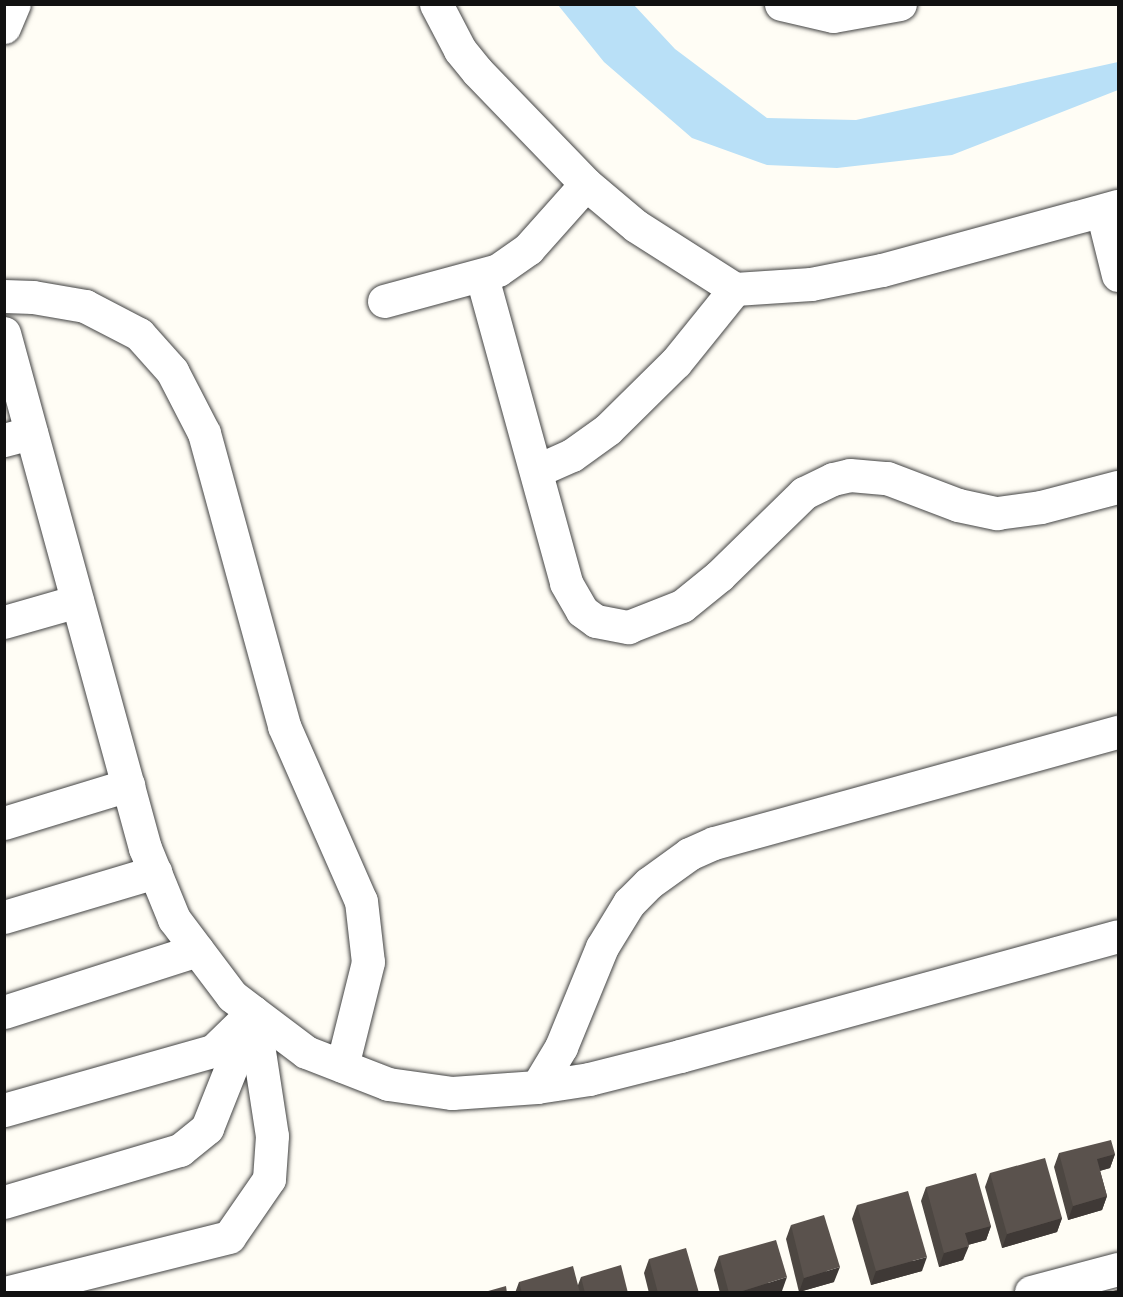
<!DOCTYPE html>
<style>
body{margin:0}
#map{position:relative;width:1123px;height:1297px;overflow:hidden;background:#fffdf5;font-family:"Noto Serif",serif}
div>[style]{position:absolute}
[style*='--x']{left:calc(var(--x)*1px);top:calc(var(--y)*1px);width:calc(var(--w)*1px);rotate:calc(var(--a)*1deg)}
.water>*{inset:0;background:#b9e0f7}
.roads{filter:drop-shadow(0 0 2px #444) drop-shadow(0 0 2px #444)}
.minor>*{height:33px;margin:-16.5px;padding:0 16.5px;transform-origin:16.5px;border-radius:16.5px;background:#fff}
.wall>*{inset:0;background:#4d4742}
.shaded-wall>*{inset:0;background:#3f3936}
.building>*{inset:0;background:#5a524d}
span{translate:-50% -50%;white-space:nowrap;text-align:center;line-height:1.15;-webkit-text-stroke:6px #fff;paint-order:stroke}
.frame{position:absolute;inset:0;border:6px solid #111;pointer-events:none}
</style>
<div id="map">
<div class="water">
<div style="clip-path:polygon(558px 5px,634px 5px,675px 49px,767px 118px,856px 120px,1118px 62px,1118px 90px,952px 155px,837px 168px,767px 165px,692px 138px,604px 62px)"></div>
</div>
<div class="roads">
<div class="minor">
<div style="--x:436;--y:4;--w:52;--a:62.4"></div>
<div style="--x:460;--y:50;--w:27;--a:51"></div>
<div style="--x:477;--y:71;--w:157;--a:46"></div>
<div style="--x:586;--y:184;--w:65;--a:40"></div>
<div style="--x:636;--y:226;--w:117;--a:32.5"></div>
<div style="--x:735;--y:289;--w:76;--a:-3.8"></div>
<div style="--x:811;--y:284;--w:72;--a:-11.2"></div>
<div style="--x:882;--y:270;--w:245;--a:-15.2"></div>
<div style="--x:781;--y:4;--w:53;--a:13"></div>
<div style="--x:833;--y:16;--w:68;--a:-10.2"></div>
<div style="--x:4;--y:27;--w:25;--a:-67"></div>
<div style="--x:1102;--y:211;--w:66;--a:76"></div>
<div style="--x:482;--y:277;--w:317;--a:74.6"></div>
<div style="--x:566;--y:583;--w:32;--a:60"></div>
<div style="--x:582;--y:611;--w:17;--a:36"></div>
<div style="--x:596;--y:621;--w:33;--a:11"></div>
<div style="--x:628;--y:627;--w:58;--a:-21.3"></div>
<div style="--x:682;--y:606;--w:48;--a:-39"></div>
<div style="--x:719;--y:576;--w:119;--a:-44.3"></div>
<div style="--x:804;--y:493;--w:32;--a:-26"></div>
<div style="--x:833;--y:479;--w:17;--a:-13"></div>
<div style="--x:850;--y:475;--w:37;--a:5"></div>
<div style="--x:887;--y:478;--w:76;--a:20.8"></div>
<div style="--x:958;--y:505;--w:40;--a:12"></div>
<div style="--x:997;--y:513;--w:44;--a:-7.8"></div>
<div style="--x:1041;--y:507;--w:80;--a:-14.6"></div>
<div style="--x:4;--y:296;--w:29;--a:2"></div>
<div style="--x:33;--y:297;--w:53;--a:9.8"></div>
<div style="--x:85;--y:306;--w:61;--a:27.4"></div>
<div style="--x:139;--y:334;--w:50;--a:48.3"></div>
<div style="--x:172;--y:371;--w:70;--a:62.7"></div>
<div style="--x:204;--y:433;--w:304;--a:74.7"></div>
<div style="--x:284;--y:726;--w:191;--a:66.3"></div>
<div style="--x:361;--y:901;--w:61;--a:83.5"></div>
<div style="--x:368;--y:962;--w:107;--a:104"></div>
<div style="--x:384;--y:301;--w:118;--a:-15.2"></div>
<div style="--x:498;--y:270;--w:37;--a:-35"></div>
<div style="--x:528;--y:249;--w:87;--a:-48.3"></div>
<div style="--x:4;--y:333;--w:534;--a:74.69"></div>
<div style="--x:145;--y:848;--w:77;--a:67.8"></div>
<div style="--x:174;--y:919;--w:96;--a:53"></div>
<div style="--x:232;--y:996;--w:26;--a:37"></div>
<div style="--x:253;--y:1012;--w:125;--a:81.3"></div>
<div style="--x:272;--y:1136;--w:43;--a:94"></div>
<div style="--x:269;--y:1179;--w:70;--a:124.6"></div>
<div style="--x:229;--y:1237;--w:228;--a:166"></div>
<div style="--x:4;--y:440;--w:28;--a:-15"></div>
<div style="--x:536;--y:471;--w:39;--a:-24"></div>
<div style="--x:572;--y:455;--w:44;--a:-35.8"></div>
<div style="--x:608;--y:429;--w:95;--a:-44.6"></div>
<div style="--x:676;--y:362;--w:94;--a:-51.1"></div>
<div style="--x:4;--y:622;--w:76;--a:-16"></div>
<div style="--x:4;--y:823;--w:130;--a:-17"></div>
<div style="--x:4;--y:917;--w:158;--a:-16.6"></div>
<div style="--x:4;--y:1012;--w:203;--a:-17.8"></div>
<div style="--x:253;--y:1012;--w:66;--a:37"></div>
<div style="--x:306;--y:1052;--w:88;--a:21.3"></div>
<div style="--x:388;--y:1084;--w:65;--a:8"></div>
<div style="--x:452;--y:1093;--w:85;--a:-4"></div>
<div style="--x:537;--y:1087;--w:53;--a:-8.7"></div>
<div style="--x:589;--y:1079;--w:94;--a:-14.2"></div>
<div style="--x:680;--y:1056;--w:454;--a:-15.3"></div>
<div style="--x:537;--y:1087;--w:47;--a:-59"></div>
<div style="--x:561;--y:1047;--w:108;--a:-67.7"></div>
<div style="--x:602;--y:947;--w:52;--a:-58.5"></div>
<div style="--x:629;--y:903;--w:28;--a:-45"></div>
<div style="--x:649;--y:883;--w:49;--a:-35.9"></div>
<div style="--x:689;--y:854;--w:27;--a:-24"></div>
<div style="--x:714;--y:843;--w:419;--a:-15.4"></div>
<div style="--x:4;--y:1110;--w:217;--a:-15.8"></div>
<div style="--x:213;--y:1051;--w:45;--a:-44.1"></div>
<div style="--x:4;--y:1202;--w:184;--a:-16.5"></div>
<div style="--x:180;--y:1150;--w:35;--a:-39"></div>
<div style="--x:207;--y:1128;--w:122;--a:-68.3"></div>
<div style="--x:1031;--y:1292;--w:90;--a:-14.8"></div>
</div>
</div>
<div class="wall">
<div style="clip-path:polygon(1059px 1153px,1115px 1154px,1110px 1168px,1100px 1171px,1107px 1196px,1102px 1210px,1068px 1220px,1054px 1167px)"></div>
<div style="clip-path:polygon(990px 1173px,1062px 1218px,1057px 1232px,1002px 1248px,985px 1187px)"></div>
<div style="clip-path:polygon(926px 1187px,991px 1226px,986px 1240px,968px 1245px,963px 1260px,939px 1267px,921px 1201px)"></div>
<div style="clip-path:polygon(857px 1205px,922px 1271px,871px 1285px,852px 1219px)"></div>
<div style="clip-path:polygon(791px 1225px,834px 1282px,799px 1292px,786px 1239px)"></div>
<div style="clip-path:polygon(719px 1256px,782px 1291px,778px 1293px,720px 1293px,714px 1270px)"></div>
<div style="clip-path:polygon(649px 1259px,699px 1293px,649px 1293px,644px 1273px)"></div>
<div style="clip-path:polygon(581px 1277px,628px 1293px,515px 1293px,519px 1282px,578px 1285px)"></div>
</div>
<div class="shaded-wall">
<div style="clip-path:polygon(1115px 1154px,1110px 1168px,1091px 1173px,1097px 1159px)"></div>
<div style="clip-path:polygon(1107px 1196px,1102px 1210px,1068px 1220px,1073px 1206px)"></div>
<div style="clip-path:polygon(1062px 1218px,1057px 1232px,1002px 1248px,1007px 1234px)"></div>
<div style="clip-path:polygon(991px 1226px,986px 1240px,960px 1247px,965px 1233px)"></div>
<div style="clip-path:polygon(969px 1246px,963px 1260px,939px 1267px,944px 1253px)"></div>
<div style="clip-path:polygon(927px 1257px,922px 1271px,871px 1285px,876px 1271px)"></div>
<div style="clip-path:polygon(840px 1267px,834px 1282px,799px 1292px,804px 1278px)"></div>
<div style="clip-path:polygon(787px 1277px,782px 1291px,778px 1293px,736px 1293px)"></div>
</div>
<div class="building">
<div style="clip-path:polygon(1111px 1140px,1115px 1154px,1097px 1159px,1107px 1196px,1073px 1206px,1059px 1153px)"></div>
<div style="clip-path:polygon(1045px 1158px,1062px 1218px,1007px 1234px,990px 1173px)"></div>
<div style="clip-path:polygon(976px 1173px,991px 1226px,965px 1233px,969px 1246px,944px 1253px,926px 1187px)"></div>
<div style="clip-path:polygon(908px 1191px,927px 1257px,876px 1271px,857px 1205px)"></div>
<div style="clip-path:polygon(824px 1215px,840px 1267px,804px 1278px,791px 1225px)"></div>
<div style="clip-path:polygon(776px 1240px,787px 1277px,736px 1293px,729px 1293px,719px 1256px)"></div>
<div style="clip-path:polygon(686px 1248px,699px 1293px,658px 1293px,649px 1259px)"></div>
<div style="clip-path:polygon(621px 1265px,628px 1293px,585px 1293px,581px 1277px)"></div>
<div style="clip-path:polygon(573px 1266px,580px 1293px,522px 1293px,519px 1282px)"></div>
<div style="clip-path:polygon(506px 1286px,507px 1293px,481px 1293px)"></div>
<div style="clip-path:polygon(1119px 1289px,1119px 1293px,1107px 1293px)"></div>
</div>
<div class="frame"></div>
</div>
